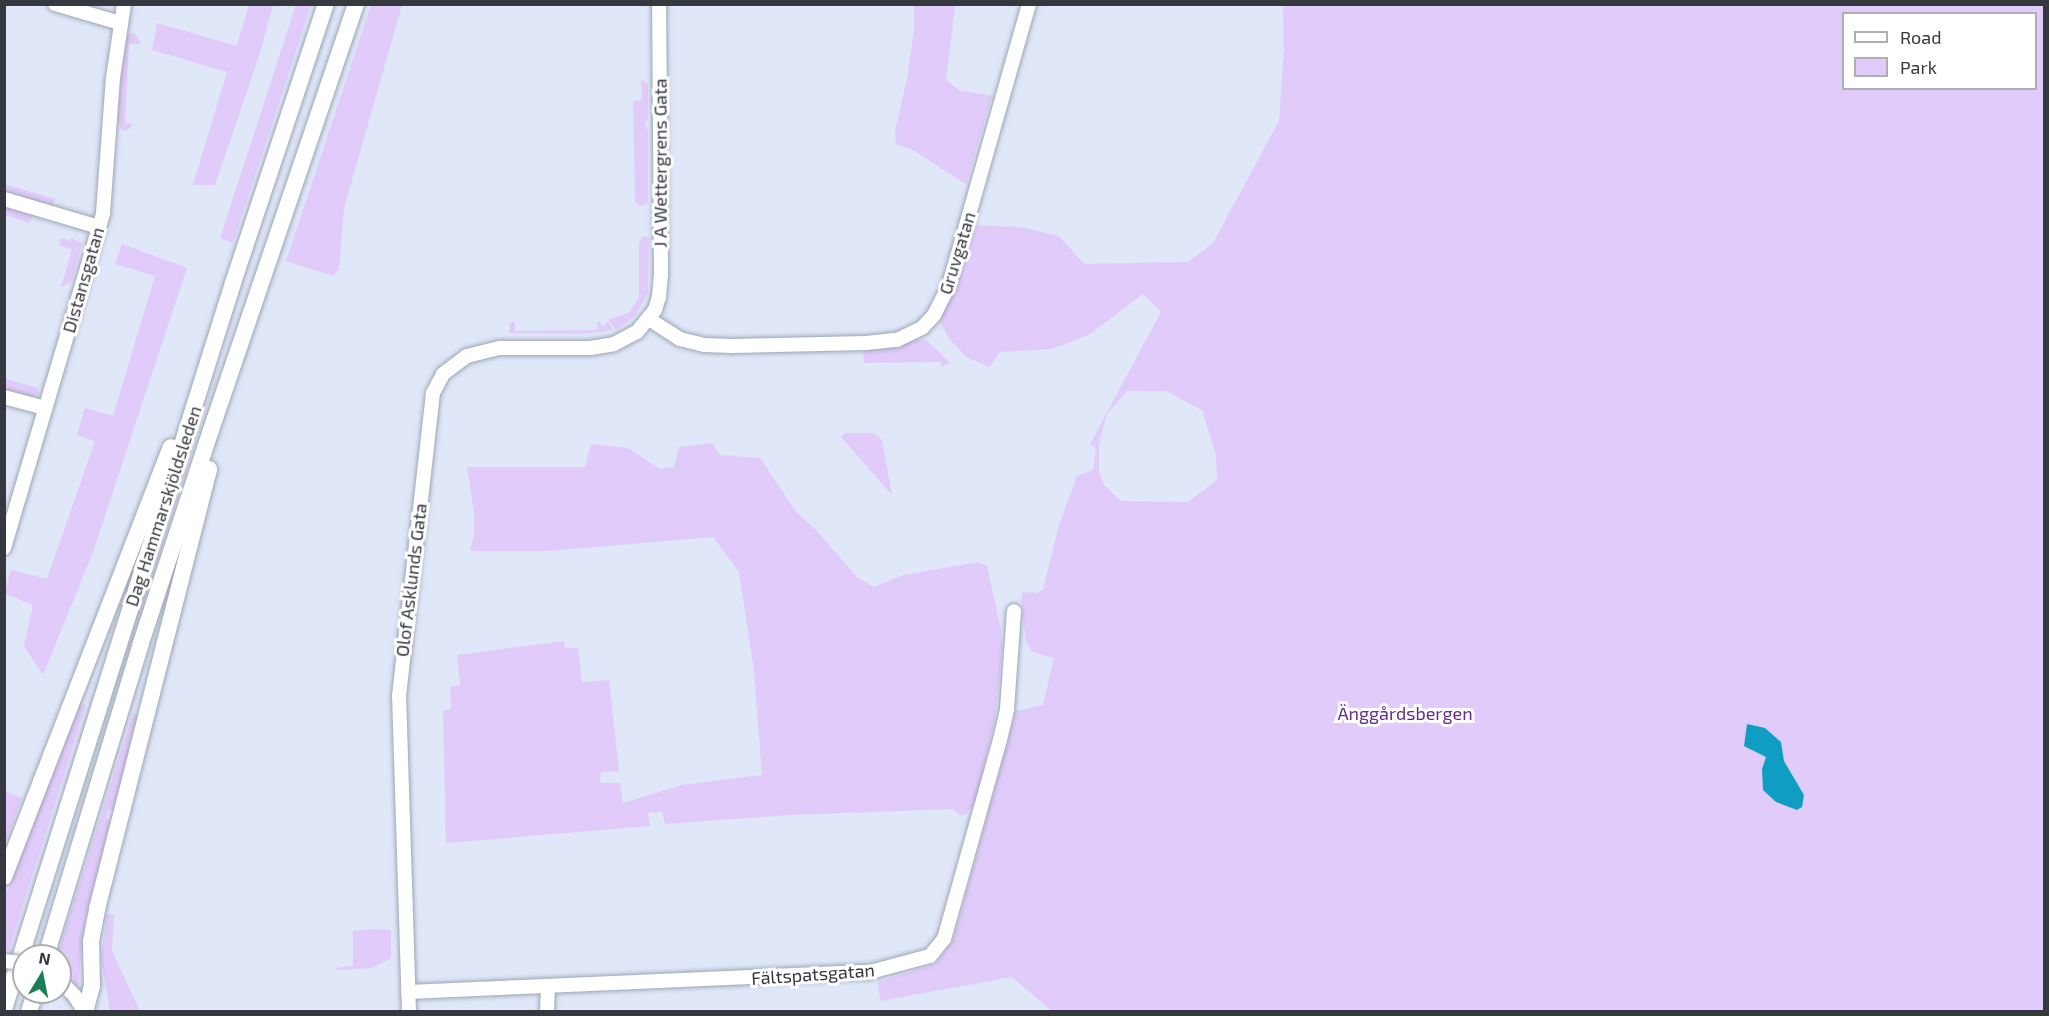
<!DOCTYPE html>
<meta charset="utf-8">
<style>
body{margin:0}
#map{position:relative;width:2049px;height:1016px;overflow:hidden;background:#dfe7f8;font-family:"Exo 2",sans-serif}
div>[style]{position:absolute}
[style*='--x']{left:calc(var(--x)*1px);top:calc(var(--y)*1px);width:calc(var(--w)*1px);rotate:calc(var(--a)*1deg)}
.green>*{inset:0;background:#e1cbfb}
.water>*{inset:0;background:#0f9ec3}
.roads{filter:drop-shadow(0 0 2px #9ea6b6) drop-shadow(0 0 2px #9ea6b6)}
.minor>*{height:14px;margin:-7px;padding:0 7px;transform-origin:7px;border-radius:7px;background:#fff}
.major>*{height:16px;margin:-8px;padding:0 8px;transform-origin:8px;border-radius:8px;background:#fff}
.bridges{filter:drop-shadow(0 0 2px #9ea6b6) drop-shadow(0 0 2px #9ea6b6)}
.minor-bridge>*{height:14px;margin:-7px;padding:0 7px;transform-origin:7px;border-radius:7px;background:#fff}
span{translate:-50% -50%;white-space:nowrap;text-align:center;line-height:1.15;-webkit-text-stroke:6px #fff;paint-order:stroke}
.street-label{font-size:18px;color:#35383e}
.park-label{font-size:18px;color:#5f2c88}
.frame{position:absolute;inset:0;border:6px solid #35383e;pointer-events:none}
.legend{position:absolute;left:1842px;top:12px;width:195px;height:78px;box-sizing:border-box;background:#fff;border:2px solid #aeafb2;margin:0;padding:8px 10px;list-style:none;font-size:18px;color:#35383e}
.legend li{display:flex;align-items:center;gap:12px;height:30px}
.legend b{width:30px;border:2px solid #aeafb2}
.north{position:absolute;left:12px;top:944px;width:60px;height:60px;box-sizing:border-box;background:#fff;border:2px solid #aeafb2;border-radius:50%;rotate:10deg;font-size:16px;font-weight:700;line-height:24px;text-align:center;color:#35383e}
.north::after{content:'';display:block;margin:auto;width:21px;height:27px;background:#1b7e56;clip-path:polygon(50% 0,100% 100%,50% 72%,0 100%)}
</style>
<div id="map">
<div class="green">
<div style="clip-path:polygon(249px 5px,273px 5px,260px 53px,215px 185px,193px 185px,227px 72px,152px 50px,157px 23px,237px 46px)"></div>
<div style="clip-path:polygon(296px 5px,311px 5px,233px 243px,220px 238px)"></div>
<div style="clip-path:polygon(371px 5px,402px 5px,344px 208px,339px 269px,333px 276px,286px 261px)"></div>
<div style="clip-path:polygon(914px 5px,955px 5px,946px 80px,959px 90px,992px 96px,966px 184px,911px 149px,896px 144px,895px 131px,907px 79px,914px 30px)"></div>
<div style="clip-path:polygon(evenodd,1283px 5px,2044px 5px,2044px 1011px,1053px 1012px,1012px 977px,880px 1001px,878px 982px,936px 964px,954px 939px,1016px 711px,1043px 705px,1054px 658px,1032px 652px,1026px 642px,1021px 597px,1023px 592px,1038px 593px,1043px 589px,1059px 525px,1077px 476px,1093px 470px,1096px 448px,1090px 444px,1161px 312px,1143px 294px,1090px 334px,1052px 349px,1000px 352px,989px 367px,966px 357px,948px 337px,938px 318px,959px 276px,977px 225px,1020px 227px,1059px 236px,1084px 264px,1188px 262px,1213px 243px,1279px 121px,1284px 49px,1283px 5px,1844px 14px,2036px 14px,2036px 88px,1844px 88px,1844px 14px,1283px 5px,1127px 391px,1166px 391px,1202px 410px,1216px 455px,1217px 480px,1188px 502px,1121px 501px,1104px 485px,1099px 471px,1099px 443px,1107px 414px,1127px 391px,1283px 5px,1781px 742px,1784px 761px,1804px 795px,1762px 769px,1766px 757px,1760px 754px,1781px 742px)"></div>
<div style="clip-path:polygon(134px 33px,140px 41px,140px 44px,129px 44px,125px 123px,133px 124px,127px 131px,121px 129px,118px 120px,124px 40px,128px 34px)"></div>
<div style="clip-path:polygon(641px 79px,648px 84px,648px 119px,645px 123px,648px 133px,648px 203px,643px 206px,638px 205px,635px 200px,633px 101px,642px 100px)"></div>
<div style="clip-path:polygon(4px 184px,55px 199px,52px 208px,5px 194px)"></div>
<div style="clip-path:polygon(4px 205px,33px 214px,30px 223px,5px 215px)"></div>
<div style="clip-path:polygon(642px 237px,649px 237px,648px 293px,635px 316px,616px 330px,608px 320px,630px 312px,639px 297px,639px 244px)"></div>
<div style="clip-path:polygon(61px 238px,70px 241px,71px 238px,82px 243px,72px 280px,61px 288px,72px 249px,59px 245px)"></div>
<div style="clip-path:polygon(122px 244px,187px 268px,93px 552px,43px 675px,24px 646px,33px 605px,5px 594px,5px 590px,11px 570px,47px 579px,95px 441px,77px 435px,85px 408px,113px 416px,155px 276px,115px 264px)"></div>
<div style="clip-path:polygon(598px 321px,604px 327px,607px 321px,614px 330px,583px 334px,509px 333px,510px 323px,515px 322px,515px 331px,597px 330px)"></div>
<div style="clip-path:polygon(916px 339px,927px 341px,950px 363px,941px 367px,941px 362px,864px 363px,863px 351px,898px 347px)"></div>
<div style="clip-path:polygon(4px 378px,37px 388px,39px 393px,31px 398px,5px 391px)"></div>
<div style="clip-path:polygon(844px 433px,874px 433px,882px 440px,892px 495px,841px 437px)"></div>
<div style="clip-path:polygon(712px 443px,720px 455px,760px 458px,796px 512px,816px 530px,857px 577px,874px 587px,904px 575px,978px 562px,987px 566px,1001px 630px,1002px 651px,995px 718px,977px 798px,970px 810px,962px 816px,953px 809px,790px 815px,665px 824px,662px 811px,648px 813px,650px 826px,446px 843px,443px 710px,451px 709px,450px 687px,460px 685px,457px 655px,564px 641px,565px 648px,578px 648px,582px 682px,609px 680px,619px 771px,601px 772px,600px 783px,620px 783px,623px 803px,682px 785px,762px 775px,754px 670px,739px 572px,713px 537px,549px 551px,470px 551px,474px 536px,474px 511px,467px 467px,585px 467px,591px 444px,628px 448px,660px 469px,674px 467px,679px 447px)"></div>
<div style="clip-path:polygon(78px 705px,86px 705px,9px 950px,5px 950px,5px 896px)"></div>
<div style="clip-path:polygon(133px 713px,139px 716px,114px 810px,109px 809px,106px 818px,111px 820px,85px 920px,78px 987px,60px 970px,60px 956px,57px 956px)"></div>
<div style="clip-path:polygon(5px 791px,22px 798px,5px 844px,4px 791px)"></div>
<div style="clip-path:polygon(107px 914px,114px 915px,112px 951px,140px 1011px,110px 1011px,101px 958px)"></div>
<div style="clip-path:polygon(374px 929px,391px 930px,391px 958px,372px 968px,336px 970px,336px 968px,353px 966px,353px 931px)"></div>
</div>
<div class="water">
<div style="clip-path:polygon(1747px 724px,1765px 728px,1781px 742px,1784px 761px,1804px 795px,1802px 807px,1797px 810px,1776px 802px,1763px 790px,1762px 769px,1766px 757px,1744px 746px)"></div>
</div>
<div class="roads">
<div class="minor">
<div style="--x:55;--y:4;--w:68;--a:16.3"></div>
<div style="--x:4;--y:199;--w:99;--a:16.4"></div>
<div style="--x:649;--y:319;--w:37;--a:33"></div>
<div style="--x:680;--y:339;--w:25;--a:14"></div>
<div style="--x:704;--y:345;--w:28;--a:2"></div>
<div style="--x:732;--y:346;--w:134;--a:-1.3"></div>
<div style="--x:866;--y:343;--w:31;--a:-6"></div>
<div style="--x:897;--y:340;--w:28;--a:-26"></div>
<div style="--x:922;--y:328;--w:18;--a:-47"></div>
<div style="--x:934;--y:315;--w:34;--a:-63"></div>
<div style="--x:949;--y:285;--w:292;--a:-74.1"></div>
<div style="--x:4;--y:397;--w:42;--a:15"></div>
<div style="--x:4;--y:548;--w:349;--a:-73.5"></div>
<div style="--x:103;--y:213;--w:135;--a:-85.8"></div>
<div style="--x:113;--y:78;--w:75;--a:-81.5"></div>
<div style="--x:60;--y:981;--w:20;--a:45"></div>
<div style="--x:74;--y:995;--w:20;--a:57"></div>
<div style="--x:408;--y:992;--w:462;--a:-2.5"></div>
<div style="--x:870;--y:972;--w:62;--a:-14.9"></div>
<div style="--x:930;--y:956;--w:22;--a:-51"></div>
<div style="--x:944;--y:939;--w:207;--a:-74.3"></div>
<div style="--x:1000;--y:740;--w:32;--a:-77"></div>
<div style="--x:1007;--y:709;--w:98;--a:-85.9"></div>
<div style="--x:409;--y:1012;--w:316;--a:-91.8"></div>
<div style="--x:399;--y:696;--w:305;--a:-83.6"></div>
<div style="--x:433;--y:393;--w:21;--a:-62"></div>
<div style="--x:443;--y:374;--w:30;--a:-37"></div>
<div style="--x:467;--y:356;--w:34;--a:-14"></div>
<div style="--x:500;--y:348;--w:90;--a:0"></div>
<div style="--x:590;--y:348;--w:24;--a:-9"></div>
<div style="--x:614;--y:344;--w:26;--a:-28"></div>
<div style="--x:637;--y:332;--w:28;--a:-51"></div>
<div style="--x:655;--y:310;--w:14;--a:-73"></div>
<div style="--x:659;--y:297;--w:22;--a:-85"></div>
<div style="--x:661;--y:275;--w:271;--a:-90.4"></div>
<div style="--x:547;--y:1012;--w:26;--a:-88"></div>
</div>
<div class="major">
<div style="--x:4;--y:877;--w:461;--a:-68.8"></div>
<div style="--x:46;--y:956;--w:327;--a:-73.1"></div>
<div style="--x:141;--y:643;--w:224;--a:-71.8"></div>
<div style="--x:211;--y:430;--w:450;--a:-71.2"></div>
<div style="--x:4;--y:1009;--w:761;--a:-72.49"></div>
<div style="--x:233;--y:283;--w:294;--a:-71.6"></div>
<div style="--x:29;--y:1012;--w:21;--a:-73"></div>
<div style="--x:85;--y:1012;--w:27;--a:-75"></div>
<div style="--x:92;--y:986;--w:45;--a:-91.3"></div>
<div style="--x:91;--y:941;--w:33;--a:-79"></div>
<div style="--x:97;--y:909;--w:454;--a:-75.7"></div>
</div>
</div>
<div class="bridges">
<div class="minor-bridge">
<div style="--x:4;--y:961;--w:20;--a:6"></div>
</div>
</div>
<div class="street-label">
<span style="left:660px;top:163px;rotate:-90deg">J A Wettergrens Gata</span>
<span style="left:957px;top:253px;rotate:-73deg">Gruvgatan</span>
<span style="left:83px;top:280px;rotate:-74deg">Distansgatan</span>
<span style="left:163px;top:506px;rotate:-72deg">Dag Hammarskjöldsleden</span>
<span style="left:411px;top:580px;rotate:-83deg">Olof Asklunds Gata</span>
<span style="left:813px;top:974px;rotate:-4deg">Fältspatsgatan</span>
</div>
<div class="park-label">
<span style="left:1405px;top:713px">Änggårdsbergen</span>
</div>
<div class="frame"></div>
<ul class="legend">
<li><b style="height:8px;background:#fff"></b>Road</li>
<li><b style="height:16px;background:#e1cbfb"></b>Park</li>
</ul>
<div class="north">N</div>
</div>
